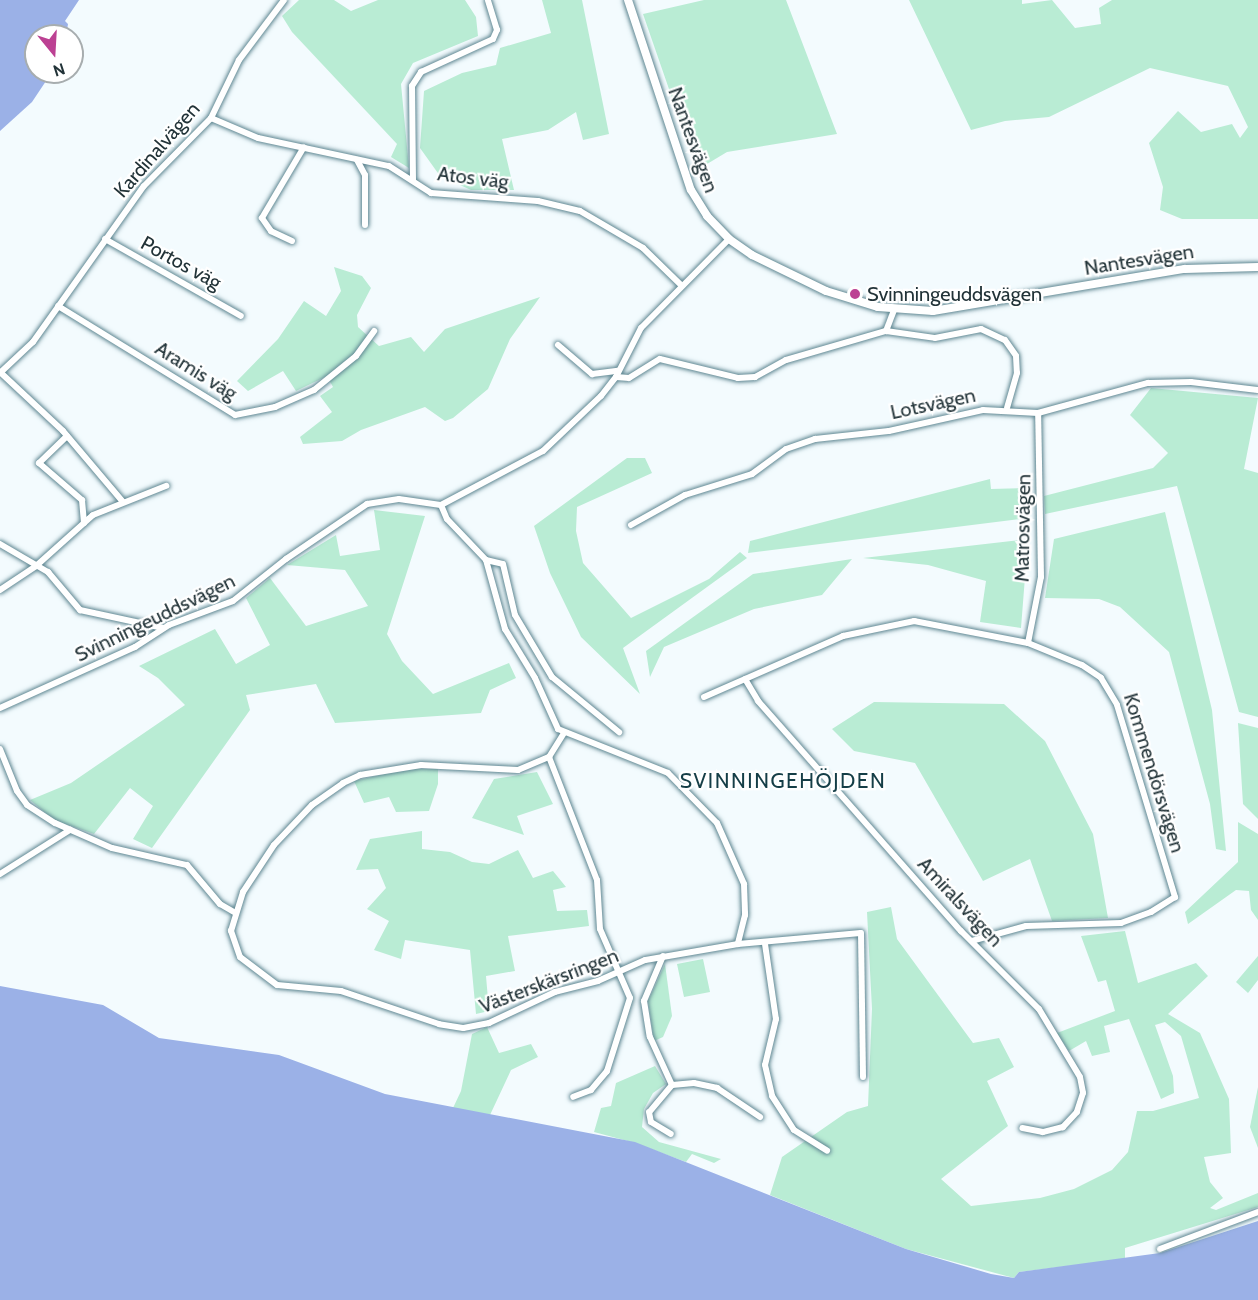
<!DOCTYPE html>
<meta charset="utf-8">
<style>
body{margin:0}
#map{position:relative;width:1258px;height:1300px;overflow:hidden;background:#f3fbfe;font-family:Cabin,sans-serif}
div>[style]{position:absolute}
[style*='--x']{left:calc(var(--x)*1px);top:calc(var(--y)*1px);width:calc(var(--w)*1px);rotate:calc(var(--a)*1deg)}
.green>*{inset:0;background:#b9ecd4}
.water>*{inset:0;background:#9bb1e7}
.roads{filter:drop-shadow(0 0 2px #5f8792) drop-shadow(0 0 2px #5f8792)}
.minor>*{height:6px;margin:-3px;padding:0 3px;transform-origin:3px;border-radius:3px;background:#fff}
.tertiary>*{height:8px;margin:-4px;padding:0 4px;transform-origin:4px;border-radius:4px;background:#fff}
.dots>*{width:16px;height:16px;translate:-50% -50%;box-sizing:border-box;border:3px solid #fff;border-radius:50%}
span{translate:-50% -50%;white-space:nowrap;text-align:center;line-height:1.15;-webkit-text-stroke:4.5px #fff;paint-order:stroke}
.street-label{font-size:20px;color:#223338}
.poi-label{font-size:20px;color:#223338}
.left{translate:0 -50%;text-align:left}
.neighbourhood-label{font-size:21px;color:#153e47;letter-spacing:1.5px}
.north{position:absolute;left:24px;top:24px;width:60px;height:60px;box-sizing:border-box;background:#fff;border:2px solid #a7adaf;border-radius:50%;rotate:162deg;font-size:16px;font-weight:700;line-height:24px;text-align:center;color:#223338}
.north::after{content:'';display:block;margin:auto;width:21px;height:27px;background:#bc4193;clip-path:polygon(50% 0,100% 100%,50% 72%,0 100%)}
</style>
<div id="map">
<div class="green">
<div style="clip-path:polygon(299px 0,334px 0,351px 11px,378px 0,465px 0,476px 17px,478px 36px,413px 63px,401px 84px,409px 168px,391px 157px,397px 144px,292px 32px,282px 16px)"></div>
<div style="clip-path:polygon(542px 0,582px 0,609px 134px,583px 140px,576px 112px,548px 130px,502px 139px,514px 190px,471px 190px,440px 176px,420px 148px,424px 91px,462px 73px,496px 65px,500px 48px,551px 33px)"></div>
<div style="clip-path:polygon(704px 0,786px 0,837px 134px,727px 152px,697px 170px,643px 14px)"></div>
<div style="clip-path:polygon(909px 0,1022px 0,1022px 4px,1052px 0,1075px 28px,1101px 24px,1099px 8px,1112px 0,1258px 0,1258px 219px,1182px 219px,1160px 210px,1163px 187px,1149px 143px,1178px 111px,1201px 132px,1232px 124px,1240px 138px,1248px 127px,1228px 86px,1150px 68px,1049px 117px,1005px 121px,971px 130px)"></div>
<div style="clip-path:polygon(334px 267px,362px 276px,371px 288px,357px 315px,358px 327px,379px 346px,411px 337px,424px 352px,445px 329px,540px 297px,510px 339px,488px 389px,453px 418px,445px 421px,425px 407px,361px 430px,342px 441px,303px 444px,300px 437px,332px 412px,320px 396px,333px 387px,327px 376px,296px 391px,283px 371px,248px 391px,237px 381px,278px 339px,304px 301px,326px 316px,341px 291px)"></div>
<div style="clip-path:polygon(1151px 388px,1258px 398px,1244px 469px,1258px 473px,1258px 717px,1239px 712px,1177px 486px,1045px 514px,1044px 496px,1153px 468px,1168px 453px,1130px 415px)"></div>
<div style="clip-path:polygon(627px 458px,645px 458px,652px 473px,577px 507px,576px 531px,583px 563px,631px 618px,709px 579px,740px 552px,747px 558px,623px 648px,640px 694px,581px 637px,550px 573px,534px 526px)"></div>
<div style="clip-path:polygon(990px 479px,991px 489px,1028px 488px,1028px 518px,748px 553px,750px 541px)"></div>
<div style="clip-path:polygon(374px 510px,425px 516px,387px 634px,402px 661px,433px 694px,509px 663px,516px 678px,490px 690px,481px 713px,335px 723px,316px 684px,246px 695px,250px 710px,152px 848px,133px 839px,153px 806px,130px 788px,94px 834px,54px 820px,30px 800px,71px 783px,185px 705px,158px 678px,139px 666px,215px 629px,236px 664px,270px 645px,246px 598px,270px 578px,306px 626px,368px 606px,345px 570px,287px 565px,336px 535px,340px 556px,380px 550px)"></div>
<div style="clip-path:polygon(1165px 512px,1212px 710px,1226px 851px,1216px 849px,1210px 804px,1169px 652px,1120px 607px,1099px 599px,1045px 598px,1054px 539px)"></div>
<div style="clip-path:polygon(1028px 539px,1021px 628px,980px 622px,986px 581px,928px 565px,863px 558px)"></div>
<div style="clip-path:polygon(852px 559px,822px 595px,754px 609px,664px 647px,650px 677px,646px 651px,753px 574px)"></div>
<div style="clip-path:polygon(874px 702px,1004px 704px,1045px 741px,1093px 834px,1108px 918px,1052px 921px,1030px 859px,983px 881px,915px 763px,854px 751px,832px 729px)"></div>
<div style="clip-path:polygon(1238px 723px,1258px 728px,1258px 819px,1243px 804px)"></div>
<div style="clip-path:polygon(407px 769px,438px 769px,438px 784px,429px 811px,396px 812px,389px 797px,364px 803px,354px 781px)"></div>
<div style="clip-path:polygon(537px 772px,553px 804px,517px 816px,524px 835px,472px 818px,494px 779px)"></div>
<div style="clip-path:polygon(1238px 822px,1258px 834px,1258px 920px,1251px 910px,1249px 891px,1236px 890px,1188px 924px,1185px 912px,1238px 862px)"></div>
<div style="clip-path:polygon(422px 831px,422px 849px,450px 852px,472px 862px,489px 864px,518px 850px,533px 878px,553px 871px,566px 887px,553px 890px,557px 911px,587px 910px,589px 926px,508px 936px,515px 971px,486px 976px,489px 1011px,476px 1014px,470px 950px,405px 940px,401px 959px,374px 950px,389px 921px,367px 909px,386px 888px,378px 869px,356px 870px,370px 839px)"></div>
<div style="clip-path:polygon(891px 907px,897px 939px,973px 1043px,999px 1038px,1014px 1067px,987px 1081px,1008px 1126px,941px 1179px,971px 1206px,1040px 1198px,1074px 1189px,1112px 1170px,1128px 1152px,1137px 1111px,1153px 1111px,1199px 1098px,1181px 1036px,1165px 1022px,1155px 1025px,1173px 1076px,1174px 1093px,1161px 1099px,1129px 1019px,1104px 1026px,1110px 1052px,1092px 1056px,1086px 1041px,1069px 1051px,1057px 1033px,1115px 1011px,1106px 980px,1098px 982px,1081px 936px,1125px 931px,1138px 983px,1196px 963px,1208px 976px,1168px 1014px,1200px 1033px,1229px 1099px,1231px 1153px,1204px 1157px,1210px 1182px,1223px 1198px,1210px 1208px,1216px 1210px,1258px 1193px,1258px 1207px,1125px 1248px,1125px 1259px,1019px 1272px,1014px 1278px,906px 1249px,770px 1195px,782px 1157px,847px 1112px,868px 1106px,872px 1009px,867px 912px)"></div>
<div style="clip-path:polygon(1258px 956px,1258px 980px,1248px 993px,1236px 982px)"></div>
<div style="clip-path:polygon(703px 959px,710px 992px,684px 997px,677px 964px)"></div>
<div style="clip-path:polygon(665px 964px,672px 1016px,663px 1037px,654px 1041px,648px 1001px)"></div>
<div style="clip-path:polygon(487px 1027px,499px 1053px,531px 1044px,538px 1057px,511px 1070px,490px 1115px,453px 1108px,461px 1091px,472px 1034px)"></div>
<div style="clip-path:polygon(655px 1066px,666px 1084px,653px 1093px,644px 1109px,642px 1127px,659px 1142px,721px 1159px,714px 1163px,692px 1154px,686px 1162px,635px 1143px,594px 1132px,601px 1108px,611px 1106px,616px 1083px)"></div>
<div style="clip-path:polygon(1258px 1087px,1258px 1148px,1250px 1127px)"></div>
</div>
<div class="water">
<div style="clip-path:polygon(0 0,79px 0,65px 21px,68px 24px,66px 36px,36px 36px,36px 72px,52px 72px,32px 102px,0 131px)"></div>
<div style="clip-path:polygon(0 986px,103px 1005px,159px 1038px,279px 1055px,385px 1094px,635px 1142px,906px 1249px,991px 1274px,1014px 1278px,1019px 1272px,1160px 1253px,1258px 1221px,1258px 1300px,0 1300px)"></div>
</div>
<div class="roads">
<div class="minor">
<div style="--x:211;--y:118;--w:51;--a:23.1"></div>
<div style="--x:258;--y:138;--w:134;--a:12.1"></div>
<div style="--x:389;--y:166;--w:50;--a:32.7"></div>
<div style="--x:431;--y:193;--w:107;--a:4.3"></div>
<div style="--x:538;--y:201;--w:43;--a:13.4"></div>
<div style="--x:580;--y:211;--w:73;--a:30.4"></div>
<div style="--x:643;--y:248;--w:54;--a:44.3"></div>
<div style="--x:357;--y:160;--w:17;--a:62"></div>
<div style="--x:365;--y:175;--w:50;--a:90"></div>
<div style="--x:413;--y:180;--w:94;--a:-90.6"></div>
<div style="--x:412;--y:86;--w:17;--a:-57"></div>
<div style="--x:421;--y:72;--w:79;--a:-24.6"></div>
<div style="--x:493;--y:39;--w:10;--a:-66"></div>
<div style="--x:497;--y:30;--w:31;--a:-107"></div>
<div style="--x:105;--y:239;--w:156;--a:29.5"></div>
<div style="--x:292;--y:241;--w:23;--a:-155"></div>
<div style="--x:271;--y:231;--w:16;--a:-125"></div>
<div style="--x:262;--y:218;--w:82;--a:-59.4"></div>
<div style="--x:58;--y:306;--w:208;--a:31.6"></div>
<div style="--x:235;--y:415;--w:41;--a:-11.3"></div>
<div style="--x:275;--y:407;--w:43;--a:-23.6"></div>
<div style="--x:314;--y:390;--w:54;--a:-39"></div>
<div style="--x:356;--y:356;--w:31;--a:-54"></div>
<div style="--x:886;--y:331;--w:22;--a:-69"></div>
<div style="--x:558;--y:345;--w:45;--a:40.5"></div>
<div style="--x:592;--y:374;--w:26;--a:-7"></div>
<div style="--x:0;--y:372;--w:86;--a:43.1"></div>
<div style="--x:63;--y:431;--w:93;--a:49.8"></div>
<div style="--x:1;--y:372;--w:44;--a:-43.2"></div>
<div style="--x:33;--y:342;--w:191;--a:-54.6"></div>
<div style="--x:144;--y:186;--w:95;--a:-45.4"></div>
<div style="--x:211;--y:118;--w:64;--a:-64.2"></div>
<div style="--x:239;--y:60;--w:75;--a:-53.1"></div>
<div style="--x:616;--y:377;--w:13;--a:4"></div>
<div style="--x:629;--y:378;--w:36;--a:-32"></div>
<div style="--x:660;--y:359;--w:80;--a:13.7"></div>
<div style="--x:738;--y:378;--w:17;--a:-3"></div>
<div style="--x:755;--y:377;--w:35;--a:-29"></div>
<div style="--x:786;--y:360;--w:104;--a:-16.2"></div>
<div style="--x:886;--y:331;--w:49;--a:8.1"></div>
<div style="--x:935;--y:338;--w:47;--a:-11.1"></div>
<div style="--x:981;--y:329;--w:26;--a:25"></div>
<div style="--x:1005;--y:340;--w:19;--a:55"></div>
<div style="--x:1016;--y:356;--w:17;--a:87"></div>
<div style="--x:1017;--y:373;--w:36;--a:106"></div>
<div style="--x:67;--y:436;--w:39;--a:136"></div>
<div style="--x:39;--y:463;--w:57;--a:40.7"></div>
<div style="--x:82;--y:500;--w:23;--a:85"></div>
<div style="--x:441;--y:505;--w:15;--a:67"></div>
<div style="--x:447;--y:519;--w:57;--a:46.4"></div>
<div style="--x:486;--y:560;--w:72;--a:74.6"></div>
<div style="--x:505;--y:629;--w:57;--a:58.5"></div>
<div style="--x:535;--y:678;--w:56;--a:65.7"></div>
<div style="--x:558;--y:729;--w:118;--a:21.8"></div>
<div style="--x:668;--y:773;--w:70;--a:45.6"></div>
<div style="--x:717;--y:823;--w:67;--a:66.1"></div>
<div style="--x:744;--y:884;--w:31;--a:88"></div>
<div style="--x:745;--y:915;--w:30;--a:104"></div>
<div style="--x:738;--y:944;--w:94;--a:170.2"></div>
<div style="--x:645;--y:960;--w:51;--a:155.9"></div>
<div style="--x:598;--y:981;--w:44;--a:165.7"></div>
<div style="--x:555;--y:992;--w:73;--a:154.8"></div>
<div style="--x:489;--y:1023;--w:26;--a:169"></div>
<div style="--x:463;--y:1028;--w:24;--a:-171"></div>
<div style="--x:439;--y:1024;--w:103;--a:-161.4"></div>
<div style="--x:341;--y:991;--w:64;--a:-174.6"></div>
<div style="--x:277;--y:985;--w:46;--a:-142.9"></div>
<div style="--x:240;--y:957;--w:28;--a:-109"></div>
<div style="--x:231;--y:931;--w:41;--a:-72.9"></div>
<div style="--x:243;--y:892;--w:56;--a:-56.6"></div>
<div style="--x:274;--y:845;--w:55;--a:-46.5"></div>
<div style="--x:312;--y:805;--w:38;--a:-35"></div>
<div style="--x:343;--y:783;--w:19;--a:-25"></div>
<div style="--x:360;--y:775;--w:62;--a:-9.3"></div>
<div style="--x:421;--y:765;--w:97;--a:3"></div>
<div style="--x:518;--y:770;--w:34;--a:-23"></div>
<div style="--x:631;--y:525;--w:62;--a:-29.1"></div>
<div style="--x:685;--y:495;--w:70;--a:-17.4"></div>
<div style="--x:752;--y:474;--w:42;--a:-36.3"></div>
<div style="--x:786;--y:449;--w:31;--a:-19"></div>
<div style="--x:815;--y:439;--w:74;--a:-6.2"></div>
<div style="--x:889;--y:431;--w:96;--a:-12.6"></div>
<div style="--x:983;--y:410;--w:55;--a:3.1"></div>
<div style="--x:1038;--y:413;--w:114;--a:-15.3"></div>
<div style="--x:1148;--y:383;--w:43;--a:-1.3"></div>
<div style="--x:1191;--y:382;--w:67;--a:6.8"></div>
<div style="--x:0;--y:544;--w:56;--a:30.3"></div>
<div style="--x:48;--y:572;--w:50;--a:49.9"></div>
<div style="--x:80;--y:610;--w:85;--a:12.2"></div>
<div style="--x:486;--y:560;--w:17;--a:13"></div>
<div style="--x:503;--y:564;--w:52;--a:76.8"></div>
<div style="--x:515;--y:615;--w:72;--a:59.2"></div>
<div style="--x:552;--y:677;--w:87;--a:39.4"></div>
<div style="--x:0;--y:590;--w:43;--a:-33.7"></div>
<div style="--x:36;--y:566;--w:76;--a:-41.8"></div>
<div style="--x:93;--y:515;--w:79;--a:-21.7"></div>
<div style="--x:1028;--y:643;--w:67;--a:-78.9"></div>
<div style="--x:1041;--y:577;--w:164;--a:-91"></div>
<div style="--x:745;--y:679;--w:26;--a:59"></div>
<div style="--x:758;--y:701;--w:307;--a:48.6"></div>
<div style="--x:961;--y:931;--w:110;--a:45"></div>
<div style="--x:1039;--y:1009;--w:79;--a:58.9"></div>
<div style="--x:1080;--y:1077;--w:16;--a:79"></div>
<div style="--x:1083;--y:1093;--w:20;--a:108"></div>
<div style="--x:1077;--y:1112;--w:21;--a:133"></div>
<div style="--x:1063;--y:1127;--w:21;--a:166"></div>
<div style="--x:1043;--y:1132;--w:21;--a:-169"></div>
<div style="--x:704;--y:697;--w:152;--a:-23.7"></div>
<div style="--x:843;--y:636;--w:73;--a:-11.9"></div>
<div style="--x:914;--y:621;--w:116;--a:10.9"></div>
<div style="--x:1028;--y:643;--w:58;--a:22.2"></div>
<div style="--x:1082;--y:665;--w:23;--a:34"></div>
<div style="--x:1101;--y:678;--w:31;--a:59"></div>
<div style="--x:1117;--y:705;--w:201;--a:73.2"></div>
<div style="--x:1175;--y:897;--w:28;--a:148"></div>
<div style="--x:1151;--y:912;--w:32;--a:160"></div>
<div style="--x:1121;--y:923;--w:95;--a:178.2"></div>
<div style="--x:1026;--y:926;--w:56;--a:164.5"></div>
<div style="--x:0;--y:708;--w:148;--a:-24.3"></div>
<div style="--x:135;--y:647;--w:40;--a:-32.9"></div>
<div style="--x:169;--y:625;--w:68;--a:-20.6"></div>
<div style="--x:233;--y:601;--w:68;--a:-38.4"></div>
<div style="--x:286;--y:559;--w:98;--a:-34.2"></div>
<div style="--x:367;--y:504;--w:32;--a:-9"></div>
<div style="--x:399;--y:499;--w:42;--a:8.1"></div>
<div style="--x:441;--y:505;--w:115;--a:-27.9"></div>
<div style="--x:543;--y:451;--w:80;--a:-43.5"></div>
<div style="--x:601;--y:396;--w:24;--a:-52"></div>
<div style="--x:616;--y:377;--w:55;--a:-63"></div>
<div style="--x:641;--y:328;--w:125;--a:-45.3"></div>
<div style="--x:564;--y:733;--w:28;--a:122"></div>
<div style="--x:549;--y:757;--w:132;--a:68.7"></div>
<div style="--x:597;--y:880;--w:49;--a:86.5"></div>
<div style="--x:600;--y:929;--w:75;--a:66.5"></div>
<div style="--x:630;--y:998;--w:77;--a:107.5"></div>
<div style="--x:607;--y:1071;--w:25;--a:130"></div>
<div style="--x:591;--y:1090;--w:19;--a:159"></div>
<div style="--x:0;--y:749;--w:45;--a:68"></div>
<div style="--x:17;--y:791;--w:17;--a:54"></div>
<div style="--x:27;--y:805;--w:33;--a:33"></div>
<div style="--x:55;--y:823;--w:62;--a:23.7"></div>
<div style="--x:112;--y:848;--w:77;--a:12.8"></div>
<div style="--x:187;--y:865;--w:51;--a:49.8"></div>
<div style="--x:220;--y:904;--w:16;--a:30"></div>
<div style="--x:0;--y:874;--w:83;--a:-32.2"></div>
<div style="--x:738;--y:944;--w:123;--a:-5.1"></div>
<div style="--x:861;--y:933;--w:144;--a:89.2"></div>
<div style="--x:765;--y:944;--w:76;--a:81.7"></div>
<div style="--x:776;--y:1019;--w:47;--a:103.4"></div>
<div style="--x:765;--y:1065;--w:32;--a:77"></div>
<div style="--x:772;--y:1096;--w:40;--a:57.1"></div>
<div style="--x:794;--y:1130;--w:39;--a:32"></div>
<div style="--x:663;--y:956;--w:49;--a:112.9"></div>
<div style="--x:644;--y:1001;--w:36;--a:81"></div>
<div style="--x:650;--y:1037;--w:53;--a:65.4"></div>
<div style="--x:672;--y:1085;--w:35;--a:130"></div>
<div style="--x:649;--y:1112;--w:10;--a:79"></div>
<div style="--x:651;--y:1122;--w:23;--a:31"></div>
<div style="--x:672;--y:1085;--w:22;--a:-5"></div>
<div style="--x:694;--y:1083;--w:24;--a:12"></div>
<div style="--x:717;--y:1088;--w:52;--a:34"></div>
<div style="--x:1160;--y:1249;--w:105;--a:-20.7"></div>
</div>
<div class="tertiary">
<div style="--x:628;--y:0;--w:200;--a:71.7"></div>
<div style="--x:691;--y:190;--w:31;--a:58"></div>
<div style="--x:707;--y:216;--w:32;--a:46"></div>
<div style="--x:729;--y:239;--w:28;--a:35"></div>
<div style="--x:752;--y:255;--w:82;--a:25.9"></div>
<div style="--x:826;--y:291;--w:54;--a:17.1"></div>
<div style="--x:878;--y:307;--w:55;--a:4.2"></div>
<div style="--x:933;--y:311;--w:255;--a:-9.5"></div>
<div style="--x:1185;--y:269;--w:73;--a:-1.6"></div>
</div>
</div>
<div class="dots">
<div style="left:855px;top:294px;background:#bc4193"></div>
</div>
<div class="street-label">
<span style="left:693px;top:140px;rotate:70deg">Nantesvägen</span>
<span style="left:157px;top:150px;rotate:-49deg">Kardinalvägen</span>
<span style="left:473px;top:178px;rotate:7deg">Atos väg</span>
<span style="left:1139px;top:260px;rotate:-9deg">Nantesvägen</span>
<span style="left:181px;top:263px;rotate:29deg">Portos väg</span>
<span style="left:196px;top:371px;rotate:32deg">Aramis väg</span>
<span style="left:933px;top:404px;rotate:-12deg">Lotsvägen</span>
<span style="left:1023px;top:528px;rotate:-89deg">Matrosvägen</span>
<span style="left:155px;top:618px;rotate:-26deg">Svinningeuddsvägen</span>
<span style="left:1154px;top:773px;rotate:73deg">Kommendörsvägen</span>
<span style="left:960px;top:902px;rotate:47deg">Amiralsvägen</span>
<span style="left:549px;top:981px;rotate:-21deg">Västerskärsringen</span>
</div>
<div class="poi-label">
<span class="left" style="left:867px;top:294px">Svinningeuddsvägen</span>
</div>
<div class="neighbourhood-label">
<span style="left:783px;top:781px">SVINNINGEHÖJDEN</span>
</div>
<div class="north">N</div>
</div>
